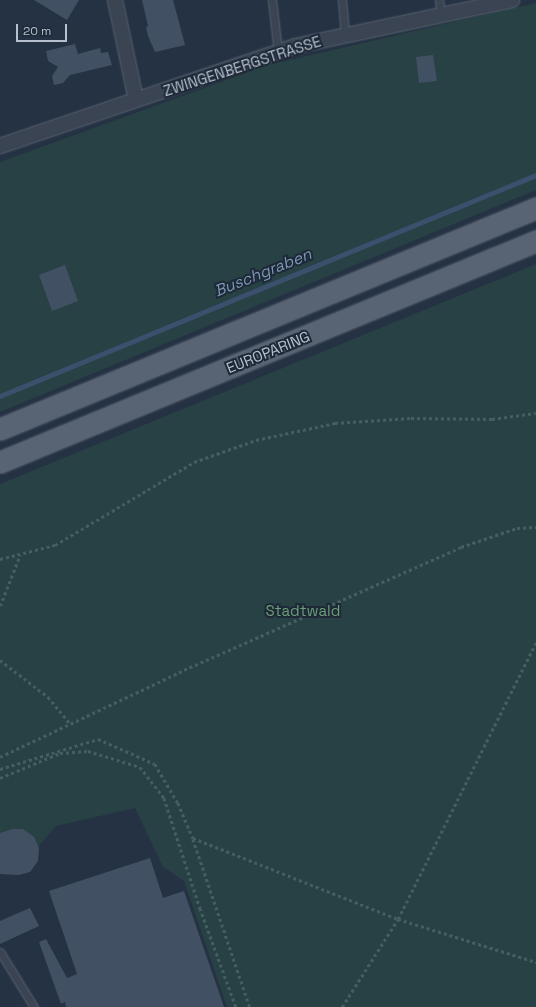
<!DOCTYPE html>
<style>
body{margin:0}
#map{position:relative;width:536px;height:1007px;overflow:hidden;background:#253244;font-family:"Space Grotesk",sans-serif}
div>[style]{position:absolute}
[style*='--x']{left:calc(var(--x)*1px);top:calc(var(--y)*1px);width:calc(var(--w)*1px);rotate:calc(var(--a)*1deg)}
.green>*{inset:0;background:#274144}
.stream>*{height:5px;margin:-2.5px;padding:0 2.5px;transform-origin:2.5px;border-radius:2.5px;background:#3a506d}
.building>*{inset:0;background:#415163}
.path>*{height:2.5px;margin-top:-1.25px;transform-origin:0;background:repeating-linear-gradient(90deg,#455e61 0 3px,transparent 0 6px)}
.roads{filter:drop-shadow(0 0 1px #586270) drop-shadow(0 0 1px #586270)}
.lane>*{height:7px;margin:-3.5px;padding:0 3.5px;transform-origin:3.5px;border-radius:3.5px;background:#3a4453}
.street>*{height:14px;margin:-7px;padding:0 7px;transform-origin:7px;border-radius:7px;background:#3a4453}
.primary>*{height:21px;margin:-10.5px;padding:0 10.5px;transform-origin:10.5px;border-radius:10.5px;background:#586373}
span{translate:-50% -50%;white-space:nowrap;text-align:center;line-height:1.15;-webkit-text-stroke:4px #1e2938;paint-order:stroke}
.street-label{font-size:15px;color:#b7c0cd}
.park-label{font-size:15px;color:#6d9f77}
.water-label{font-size:16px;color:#7c96b5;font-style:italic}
.scale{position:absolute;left:16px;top:24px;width:51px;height:18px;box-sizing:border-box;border:2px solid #b7c0cd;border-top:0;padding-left:5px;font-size:12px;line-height:14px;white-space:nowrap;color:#b7c0cd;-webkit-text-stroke:3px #1e2938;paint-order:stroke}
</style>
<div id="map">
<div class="green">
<div style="clip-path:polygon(536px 3px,536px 190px,0 412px,0 162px,268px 65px)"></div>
<div style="clip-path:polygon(536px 264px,536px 1007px,227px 1007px,184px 881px,163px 867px,135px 808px,56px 826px,20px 868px,0 864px,0 484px)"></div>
</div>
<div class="stream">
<div style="--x:0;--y:396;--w:580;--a:-22.41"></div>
</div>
<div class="building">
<div style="clip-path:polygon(34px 0,79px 0,67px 20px)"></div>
<div style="clip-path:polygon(142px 0,173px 0,185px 45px,155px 52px,148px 36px,146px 27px,148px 26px)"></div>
<div style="clip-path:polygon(75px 44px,78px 54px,100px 48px,101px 53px,108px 52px,112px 65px,70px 75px,63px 83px,54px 85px,52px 76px,58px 67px,48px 61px,46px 51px)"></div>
<div style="clip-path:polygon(433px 55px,437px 81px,419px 83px,416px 57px)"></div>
<div style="clip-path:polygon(65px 265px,78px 301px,52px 311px,39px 275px)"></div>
<div style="clip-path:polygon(13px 829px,23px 829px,34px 837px,39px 848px,38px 861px,30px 872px,19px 875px,0 874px,0 833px)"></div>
<div style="clip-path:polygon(150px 858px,163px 898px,184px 891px,224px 1007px,66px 1007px,65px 1002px,61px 1004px,39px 942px,46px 939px,67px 978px,77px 974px,49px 891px)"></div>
<div style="clip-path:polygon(30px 908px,39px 926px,0 944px,0 921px)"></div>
</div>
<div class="path">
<div style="--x:0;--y:559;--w:57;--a:-14.3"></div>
<div style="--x:55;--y:545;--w:162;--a:-30.8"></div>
<div style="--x:194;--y:462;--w:66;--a:-19.5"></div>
<div style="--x:256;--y:440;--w:81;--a:-12.1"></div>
<div style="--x:335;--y:423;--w:76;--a:-3.8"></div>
<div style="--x:411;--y:418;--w:81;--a:0.7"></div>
<div style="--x:492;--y:419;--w:44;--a:-7.8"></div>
<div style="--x:0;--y:606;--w:55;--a:-68.6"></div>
<div style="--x:0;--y:660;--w:61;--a:37.6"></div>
<div style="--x:48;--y:697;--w:34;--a:50"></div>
<div style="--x:0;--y:757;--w:204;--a:-25.3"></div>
<div style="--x:184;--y:670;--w:303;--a:-23.9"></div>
<div style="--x:461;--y:547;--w:59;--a:-18.7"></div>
<div style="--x:517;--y:528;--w:19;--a:-3"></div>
<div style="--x:0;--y:769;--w:102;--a:-17"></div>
<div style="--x:98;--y:739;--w:62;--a:23.7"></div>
<div style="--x:155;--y:764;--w:45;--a:59.5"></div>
<div style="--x:178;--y:803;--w:38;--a:67"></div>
<div style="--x:193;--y:838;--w:220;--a:21.6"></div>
<div style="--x:398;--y:919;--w:145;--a:17.3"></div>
<div style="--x:0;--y:778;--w:65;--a:-22.6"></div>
<div style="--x:60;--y:753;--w:28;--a:-4"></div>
<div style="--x:88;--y:751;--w:54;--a:17.1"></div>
<div style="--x:140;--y:767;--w:39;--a:52"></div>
<div style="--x:164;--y:798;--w:116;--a:71.9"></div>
<div style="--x:200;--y:908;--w:105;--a:70"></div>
<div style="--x:193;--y:839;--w:177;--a:71.3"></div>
<div style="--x:342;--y:1007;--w:104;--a:-57.5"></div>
<div style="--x:398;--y:919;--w:309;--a:-63.5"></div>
</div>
<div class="roads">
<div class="lane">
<div style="--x:272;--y:0;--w:52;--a:83.4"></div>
<div style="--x:342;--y:0;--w:35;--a:85"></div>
<div style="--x:439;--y:0;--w:15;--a:82"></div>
<div style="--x:0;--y:952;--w:65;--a:58.3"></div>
</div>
<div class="street">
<div style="--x:115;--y:0;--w:102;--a:78.1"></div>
<div style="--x:0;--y:146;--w:312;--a:-18.7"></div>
<div style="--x:296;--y:46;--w:221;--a:-12"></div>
</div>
<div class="primary">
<div style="--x:0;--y:429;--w:580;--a:-22.41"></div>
<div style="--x:0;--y:462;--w:580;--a:-22.41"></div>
</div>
</div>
<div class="street-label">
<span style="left:242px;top:66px;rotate:-18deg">ZWINGENBERGSTRASSE</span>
<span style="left:268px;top:352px;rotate:-22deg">EUROPARING</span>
</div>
<div class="park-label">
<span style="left:303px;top:611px">Stadtwald</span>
</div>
<div class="water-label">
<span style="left:263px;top:273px;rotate:-22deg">Buschgraben</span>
</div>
<div class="scale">20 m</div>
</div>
